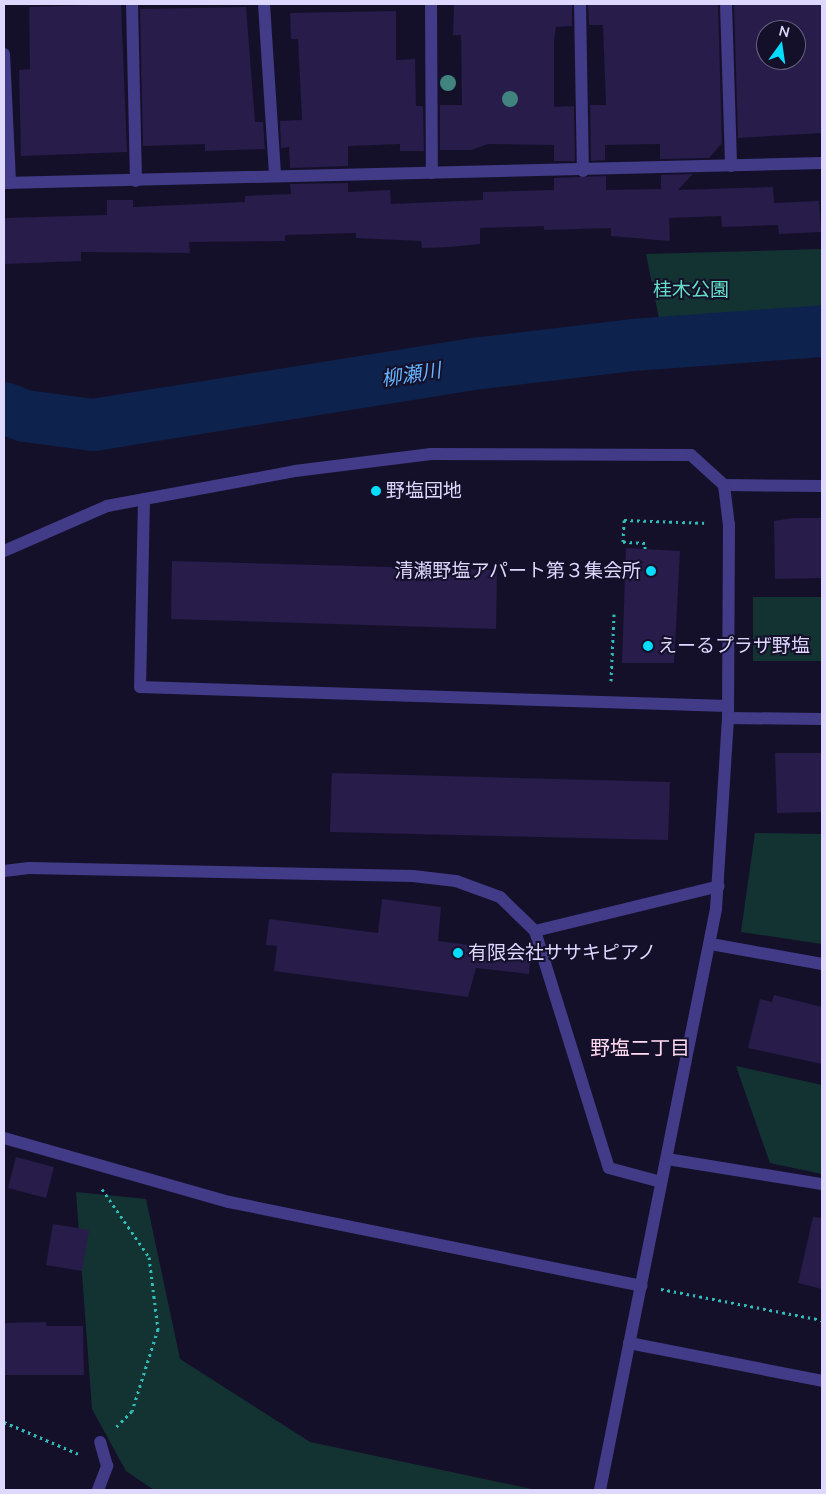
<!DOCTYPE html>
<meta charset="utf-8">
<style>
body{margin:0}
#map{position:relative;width:826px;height:1494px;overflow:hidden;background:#151029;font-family:Mulish,"Noto Sans JP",sans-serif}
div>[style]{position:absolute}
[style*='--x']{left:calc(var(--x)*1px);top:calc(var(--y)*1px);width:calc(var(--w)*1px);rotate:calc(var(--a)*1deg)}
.green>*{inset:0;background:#133333}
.river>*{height:52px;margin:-26px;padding:0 26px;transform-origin:26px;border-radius:26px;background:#0d224c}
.building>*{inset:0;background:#271c4a}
.path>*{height:3px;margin-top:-1.5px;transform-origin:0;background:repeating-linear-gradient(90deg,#30bcb8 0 2.5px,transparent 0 6.5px)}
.lane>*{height:12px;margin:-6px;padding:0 6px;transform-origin:6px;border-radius:6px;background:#413b88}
.street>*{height:12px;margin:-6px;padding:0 6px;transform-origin:6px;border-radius:6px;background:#413b88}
.trees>*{width:16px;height:16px;margin:-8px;border-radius:50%;background:#40837f}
.dots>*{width:14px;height:14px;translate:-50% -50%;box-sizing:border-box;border:2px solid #151029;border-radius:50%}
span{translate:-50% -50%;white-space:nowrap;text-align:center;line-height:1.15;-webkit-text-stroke:4px #151029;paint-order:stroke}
.park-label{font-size:19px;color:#63e1c6}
.poi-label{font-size:19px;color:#ded8ff}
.left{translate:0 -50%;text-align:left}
.right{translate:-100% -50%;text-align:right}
.water-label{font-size:20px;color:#66b3ff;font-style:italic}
.neighbourhood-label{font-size:20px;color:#ffdaf0}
.frame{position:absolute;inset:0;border:5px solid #ded8ff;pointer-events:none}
.north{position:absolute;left:756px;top:20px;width:50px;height:50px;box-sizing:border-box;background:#151029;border:1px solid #65607f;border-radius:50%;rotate:14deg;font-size:14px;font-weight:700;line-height:20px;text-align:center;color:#ded8ff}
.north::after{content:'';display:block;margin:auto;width:18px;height:22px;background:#04ddff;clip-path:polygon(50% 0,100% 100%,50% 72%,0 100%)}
</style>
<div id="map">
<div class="green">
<div style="clip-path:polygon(822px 249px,822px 321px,661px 328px,646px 254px)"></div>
<div style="clip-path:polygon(753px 597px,822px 597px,822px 661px,753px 661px)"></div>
<div style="clip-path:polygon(755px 833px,822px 834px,822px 944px,741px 932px)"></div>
<div style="clip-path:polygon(736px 1066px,822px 1085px,822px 1174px,770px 1163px)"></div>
<div style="clip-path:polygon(76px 1192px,146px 1199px,180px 1359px,310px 1442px,536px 1490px,154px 1490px,126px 1471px,92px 1409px)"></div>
</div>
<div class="river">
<div style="--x:4;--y:408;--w:22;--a:21"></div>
<div style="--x:25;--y:416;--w:69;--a:7.5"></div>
<div style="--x:93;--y:425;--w:394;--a:-9.1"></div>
<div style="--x:482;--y:363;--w:152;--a:-6.8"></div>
<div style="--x:633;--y:345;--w:190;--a:-4.2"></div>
</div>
<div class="building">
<div style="clip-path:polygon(121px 4px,127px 152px,21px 156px,19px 70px,30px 69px,29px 7px)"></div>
<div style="clip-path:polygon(454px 4px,572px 4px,572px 26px,556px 27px,554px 41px,554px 107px,574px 106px,575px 161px,554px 161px,554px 145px,488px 144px,471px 150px,440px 150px,440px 105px,462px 105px,461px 35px,453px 35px)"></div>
<div style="clip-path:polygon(588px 4px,718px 5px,722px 143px,709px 158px,660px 159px,660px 144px,605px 145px,605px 160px,591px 161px,590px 105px,606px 105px,603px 25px,589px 25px)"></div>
<div style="clip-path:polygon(evenodd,734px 4px,822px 4px,822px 133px,738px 138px,734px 4px,766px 30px,796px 30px,796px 60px,766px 60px,766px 30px)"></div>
<div style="clip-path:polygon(246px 7px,255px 122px,263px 122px,265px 149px,205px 151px,205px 144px,143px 146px,140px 9px)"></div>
<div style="clip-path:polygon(396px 11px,396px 60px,415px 59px,416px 106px,423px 106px,424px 151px,400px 151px,400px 144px,348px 146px,348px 166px,290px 168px,289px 147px,281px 148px,280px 121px,302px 120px,298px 39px,291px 39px,290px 13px)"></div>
<div style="clip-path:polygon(693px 174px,678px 190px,773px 187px,774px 203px,819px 201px,821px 232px,779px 234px,778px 225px,722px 227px,721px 216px,669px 218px,670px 241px,611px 236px,611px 228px,544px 230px,544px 226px,480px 228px,480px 244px,449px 247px,422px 248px,421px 241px,356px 238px,356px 233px,285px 235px,285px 241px,189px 242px,190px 253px,81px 252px,81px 261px,4px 264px,4px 218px,107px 215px,107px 200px,133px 200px,133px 207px,245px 202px,245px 196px,291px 194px,290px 184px,348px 183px,348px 192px,390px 190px,391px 204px,483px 200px,483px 192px,554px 190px,554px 178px,606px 176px,606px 190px,661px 189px,661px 175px)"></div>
<div style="clip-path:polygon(793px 518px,822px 518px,822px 578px,775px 579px,774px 521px)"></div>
<div style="clip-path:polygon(626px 548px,680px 551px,674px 663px,622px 663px)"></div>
<div style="clip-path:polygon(172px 561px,497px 570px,496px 629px,171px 619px)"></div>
<div style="clip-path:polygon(775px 753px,822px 753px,822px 812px,777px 813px)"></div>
<div style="clip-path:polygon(332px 773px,670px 782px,668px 840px,330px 832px)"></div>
<div style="clip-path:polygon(382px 899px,441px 907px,438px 941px,531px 953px,529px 974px,476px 968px,468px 997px,274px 971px,277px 946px,266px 945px,269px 919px,378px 933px)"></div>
<div style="clip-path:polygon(774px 995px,822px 1007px,822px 1064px,748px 1048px,760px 999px,772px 1002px)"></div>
<div style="clip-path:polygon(16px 1157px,54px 1167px,46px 1198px,8px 1188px)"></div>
<div style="clip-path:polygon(813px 1217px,822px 1218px,822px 1289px,798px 1283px)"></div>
<div style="clip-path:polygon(53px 1224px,89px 1230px,82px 1271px,46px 1265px)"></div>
<div style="clip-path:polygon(46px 1322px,46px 1326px,83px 1326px,84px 1375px,4px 1375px,4px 1323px)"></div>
</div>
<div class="path">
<div style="--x:645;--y:549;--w:6;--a:-90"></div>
<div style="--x:645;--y:543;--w:22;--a:-177"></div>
<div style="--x:623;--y:542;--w:22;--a:-87"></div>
<div style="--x:624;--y:520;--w:84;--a:2"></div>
<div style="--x:611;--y:681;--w:67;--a:-87.4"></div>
<div style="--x:102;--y:1189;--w:83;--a:55.3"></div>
<div style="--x:149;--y:1257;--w:73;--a:82.9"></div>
<div style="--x:158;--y:1329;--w:86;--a:107.6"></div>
<div style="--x:132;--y:1411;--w:24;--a:135"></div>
<div style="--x:661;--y:1289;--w:164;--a:10.9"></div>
<div style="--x:4;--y:1422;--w:84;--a:23.2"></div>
</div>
<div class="lane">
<div style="--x:144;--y:499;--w:188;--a:91.2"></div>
<div style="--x:140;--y:687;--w:588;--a:1.85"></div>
</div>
<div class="street">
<div style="--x:132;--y:4;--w:177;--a:88.7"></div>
<div style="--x:264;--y:4;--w:172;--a:86.3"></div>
<div style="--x:431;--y:4;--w:169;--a:89.7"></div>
<div style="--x:580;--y:4;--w:167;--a:89"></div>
<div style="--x:726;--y:4;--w:162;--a:88.2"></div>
<div style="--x:4;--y:54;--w:129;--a:87.3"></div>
<div style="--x:4;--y:183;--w:818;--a:-1.4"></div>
<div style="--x:724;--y:485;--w:98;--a:0.6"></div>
<div style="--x:4;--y:551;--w:112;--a:-23.6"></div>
<div style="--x:107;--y:506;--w:191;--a:-10.5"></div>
<div style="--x:295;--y:471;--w:137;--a:-7.1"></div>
<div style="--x:431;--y:454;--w:260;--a:0.2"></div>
<div style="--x:691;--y:455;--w:45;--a:42.3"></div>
<div style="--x:724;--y:485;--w:39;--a:83"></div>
<div style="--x:729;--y:524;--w:194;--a:90.3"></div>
<div style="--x:728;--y:718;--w:191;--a:93.6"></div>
<div style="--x:716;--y:909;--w:592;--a:101.29"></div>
<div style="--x:728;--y:718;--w:94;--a:0.6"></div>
<div style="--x:4;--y:871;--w:25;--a:-7"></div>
<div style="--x:29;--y:868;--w:384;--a:1.2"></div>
<div style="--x:413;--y:876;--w:43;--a:6.6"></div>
<div style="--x:456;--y:881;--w:47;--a:20"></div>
<div style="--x:500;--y:897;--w:49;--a:44.2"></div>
<div style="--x:535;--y:931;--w:248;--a:72.7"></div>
<div style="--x:609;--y:1168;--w:54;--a:15.1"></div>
<div style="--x:535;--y:931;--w:189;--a:-13.7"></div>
<div style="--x:711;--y:944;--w:113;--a:10.2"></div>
<div style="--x:4;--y:1138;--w:234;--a:15.9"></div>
<div style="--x:229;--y:1202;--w:421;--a:11.5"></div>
<div style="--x:667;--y:1159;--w:157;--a:9.2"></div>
<div style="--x:629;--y:1343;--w:197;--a:11.1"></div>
<div style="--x:98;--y:1490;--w:26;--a:-69"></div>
<div style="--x:107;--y:1466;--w:25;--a:-106"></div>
</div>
<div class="trees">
<div style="left:448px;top:83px"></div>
<div style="left:510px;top:99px"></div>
</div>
<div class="dots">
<div style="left:376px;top:491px;background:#04ddff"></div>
<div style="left:651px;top:571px;background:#04ddff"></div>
<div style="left:648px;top:646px;background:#04ddff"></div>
<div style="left:458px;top:953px;background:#04ddff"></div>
</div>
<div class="park-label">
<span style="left:691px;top:290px">桂木公園</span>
</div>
<div class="poi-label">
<span class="left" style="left:386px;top:491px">野塩団地</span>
<span class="right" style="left:641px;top:571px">清瀬野塩アパート第３集会所</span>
<span class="left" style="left:658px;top:646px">えーるプラザ野塩</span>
<span class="left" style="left:468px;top:953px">有限会社ササキピアノ</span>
</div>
<div class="water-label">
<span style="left:411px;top:374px;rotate:-9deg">柳瀬川</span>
</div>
<div class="neighbourhood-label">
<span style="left:640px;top:1047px">野塩二丁目</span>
</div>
<div class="frame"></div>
<div class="north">N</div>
</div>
